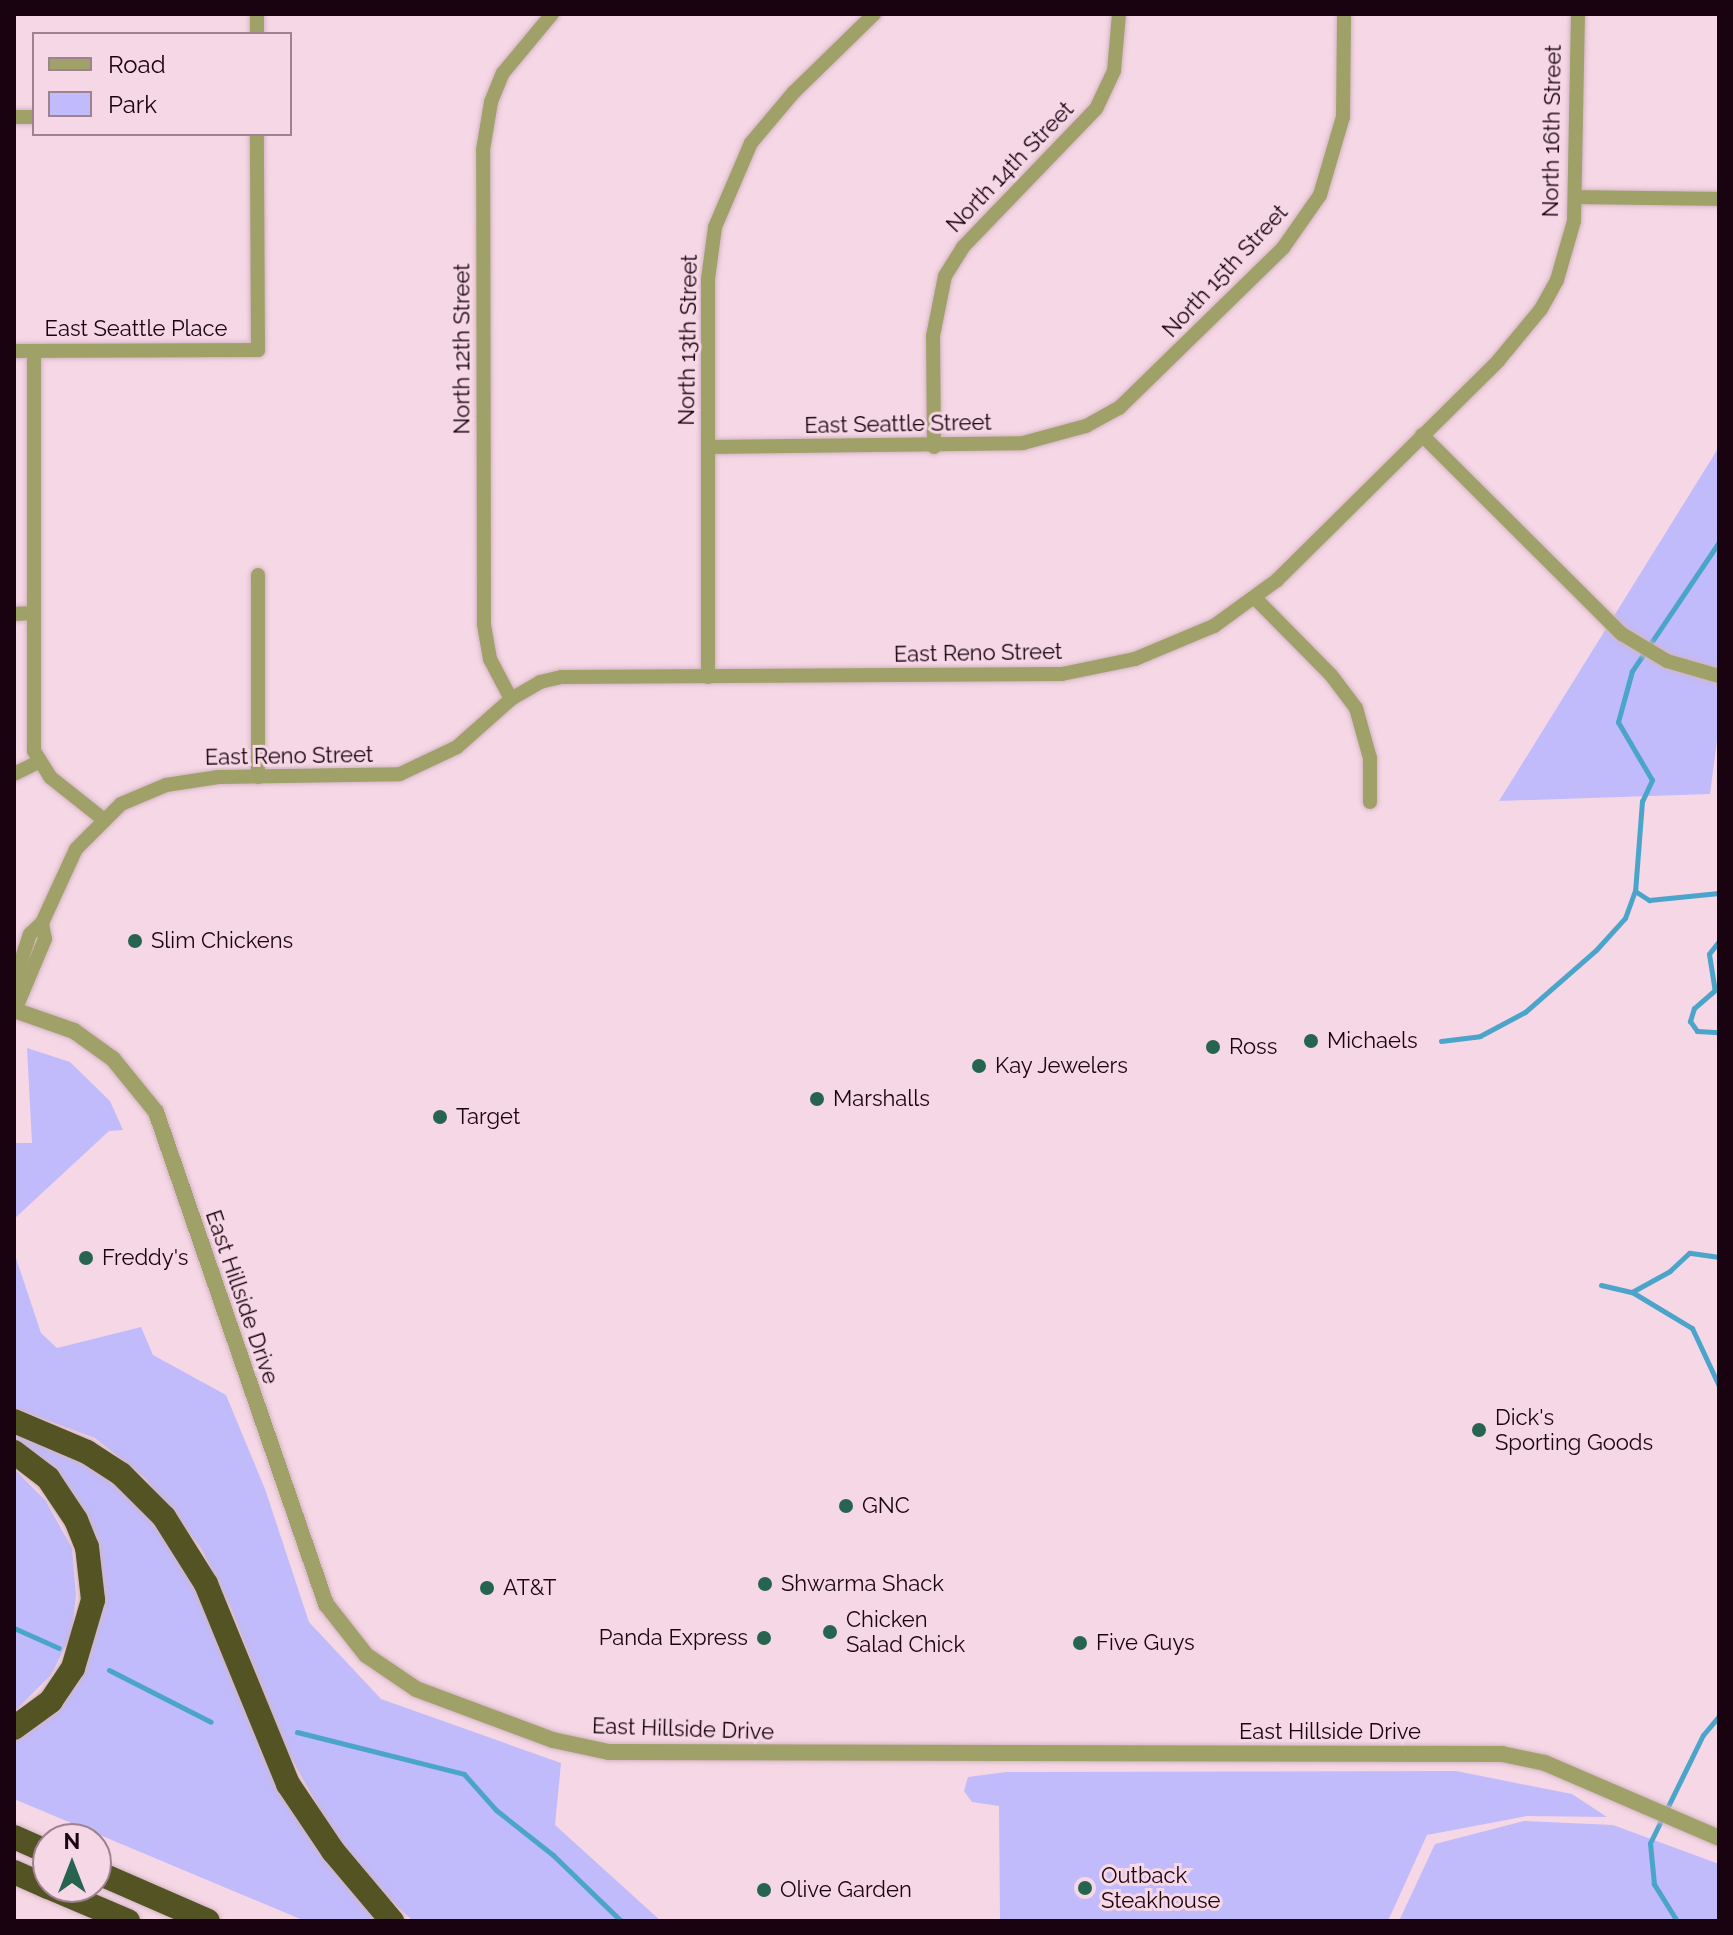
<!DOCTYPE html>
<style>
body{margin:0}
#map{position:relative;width:1733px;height:1935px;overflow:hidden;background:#f6d7e5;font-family:Raleway,sans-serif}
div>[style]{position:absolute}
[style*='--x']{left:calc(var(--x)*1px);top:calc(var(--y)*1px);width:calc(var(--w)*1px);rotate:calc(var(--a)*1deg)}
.green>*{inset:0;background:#c1bbfb}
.stream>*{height:5px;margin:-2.5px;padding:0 2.5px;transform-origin:2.5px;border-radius:2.5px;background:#4ba4c9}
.roads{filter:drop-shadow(0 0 2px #d3b5c3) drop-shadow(0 0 2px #d3b5c3)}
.minor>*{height:14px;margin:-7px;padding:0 7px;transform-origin:7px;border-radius:7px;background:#a0a169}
.tertiary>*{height:16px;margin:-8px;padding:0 8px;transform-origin:8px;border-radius:8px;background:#a0a169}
.motorway>*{height:24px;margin:-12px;padding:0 12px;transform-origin:12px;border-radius:12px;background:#535324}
.dots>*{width:22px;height:22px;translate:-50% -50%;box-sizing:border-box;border:4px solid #f6d7e5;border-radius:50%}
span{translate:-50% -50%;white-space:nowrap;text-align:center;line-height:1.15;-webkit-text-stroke:6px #f6d7e5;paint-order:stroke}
.street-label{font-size:22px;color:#1a0310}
.poi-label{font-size:22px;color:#1a0310}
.left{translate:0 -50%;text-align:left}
.right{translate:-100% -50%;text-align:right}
.frame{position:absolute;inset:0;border:16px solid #1a0310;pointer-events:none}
.legend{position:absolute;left:32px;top:32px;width:260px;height:104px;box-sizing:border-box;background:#f6d7e5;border:2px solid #9e8290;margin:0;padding:10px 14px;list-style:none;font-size:24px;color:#1a0310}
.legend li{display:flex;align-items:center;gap:16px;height:40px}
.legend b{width:40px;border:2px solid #9e8290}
.north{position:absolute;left:32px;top:1823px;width:80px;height:80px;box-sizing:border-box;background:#f6d7e5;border:2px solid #9e8290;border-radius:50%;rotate:0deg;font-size:22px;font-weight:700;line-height:32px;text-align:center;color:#1a0310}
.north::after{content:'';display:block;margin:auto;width:28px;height:36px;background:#276450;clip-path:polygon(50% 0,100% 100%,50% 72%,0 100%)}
</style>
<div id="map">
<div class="green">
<div style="clip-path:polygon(1719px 447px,1719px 725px,1710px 794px,1499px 801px)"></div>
<div style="clip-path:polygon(27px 1048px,70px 1062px,110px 1101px,123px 1130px,109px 1131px,14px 1219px,14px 1143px,32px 1143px)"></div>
<div style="clip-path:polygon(14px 1252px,41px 1333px,57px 1348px,141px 1327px,153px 1355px,226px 1395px,265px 1489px,309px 1622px,381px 1699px,561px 1763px,555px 1825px,661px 1921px,413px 1921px,381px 1891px,334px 1835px,284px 1745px,231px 1608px,201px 1548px,145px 1478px,95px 1438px,14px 1408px)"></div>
<div style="clip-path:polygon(14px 1428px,101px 1470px,153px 1515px,192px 1573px,245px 1709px,381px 1921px,305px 1921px,14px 1799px,14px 1737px,82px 1671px,99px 1619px,98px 1567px,14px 1443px)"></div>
<div style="clip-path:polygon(14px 1469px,45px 1500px,72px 1548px,76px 1595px,72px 1633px,51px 1675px,14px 1712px)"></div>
<div style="clip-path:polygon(1456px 1771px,1572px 1794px,1607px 1817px,1527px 1816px,1427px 1835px,1388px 1921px,1000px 1921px,999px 1806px,972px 1802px,964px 1791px,968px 1777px,1006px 1772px)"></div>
<div style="clip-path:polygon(1524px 1821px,1613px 1825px,1719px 1864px,1719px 1921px,1399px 1921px,1435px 1844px)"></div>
</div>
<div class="stream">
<div style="--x:1719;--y:542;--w:156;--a:124"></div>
<div style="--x:1632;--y:671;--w:53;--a:105.4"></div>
<div style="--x:1618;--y:722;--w:67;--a:59.6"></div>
<div style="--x:1652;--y:780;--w:23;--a:115"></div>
<div style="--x:1642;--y:801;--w:90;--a:94.4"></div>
<div style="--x:1635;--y:891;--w:17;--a:33"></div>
<div style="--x:1649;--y:900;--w:70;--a:-5.7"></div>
<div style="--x:1719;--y:941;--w:16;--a:128"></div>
<div style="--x:1709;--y:954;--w:36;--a:81"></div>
<div style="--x:1715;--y:990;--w:28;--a:139"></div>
<div style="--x:1694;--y:1008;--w:14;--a:107"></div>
<div style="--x:1690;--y:1021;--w:12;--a:55"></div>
<div style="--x:1697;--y:1031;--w:22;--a:3"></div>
<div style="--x:1441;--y:1041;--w:39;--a:-7"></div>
<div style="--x:1480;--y:1036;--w:51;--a:-28.1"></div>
<div style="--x:1525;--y:1012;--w:94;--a:-41.1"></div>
<div style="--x:1596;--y:950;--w:43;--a:-47.8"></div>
<div style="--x:1625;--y:918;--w:29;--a:-70"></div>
<div style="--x:1719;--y:1257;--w:30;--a:-172"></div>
<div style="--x:1689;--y:1253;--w:26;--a:137"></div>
<div style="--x:1670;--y:1271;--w:43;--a:151.1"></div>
<div style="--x:1632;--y:1292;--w:70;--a:31"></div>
<div style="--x:1692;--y:1328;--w:64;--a:65"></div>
<div style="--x:1601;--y:1285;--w:32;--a:13"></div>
<div style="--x:14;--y:1628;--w:49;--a:24"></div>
<div style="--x:109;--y:1670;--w:114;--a:27"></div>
<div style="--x:297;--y:1732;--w:172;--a:14.1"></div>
<div style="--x:464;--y:1774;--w:48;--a:48.4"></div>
<div style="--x:496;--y:1810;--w:73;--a:38.3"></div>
<div style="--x:553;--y:1855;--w:95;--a:44.1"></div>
<div style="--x:1677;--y:1921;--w:44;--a:-121.9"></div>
<div style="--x:1654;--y:1884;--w:41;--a:-95.6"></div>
<div style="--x:1650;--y:1843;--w:120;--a:-63.9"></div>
<div style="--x:1703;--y:1735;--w:25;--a:-50"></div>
</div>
<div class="roads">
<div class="minor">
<div style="--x:257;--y:14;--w:20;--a:90"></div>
<div style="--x:14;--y:117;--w:20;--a:0"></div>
<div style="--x:1577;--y:197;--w:142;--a:0.8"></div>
<div style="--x:14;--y:351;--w:244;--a:-0.2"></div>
<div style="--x:258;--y:350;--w:216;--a:-90.3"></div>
<div style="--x:34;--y:351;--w:400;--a:90"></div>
<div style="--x:34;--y:751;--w:31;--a:58"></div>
<div style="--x:50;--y:777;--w:68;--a:38.4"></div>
<div style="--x:1422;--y:435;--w:282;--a:44.9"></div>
<div style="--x:1622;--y:634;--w:52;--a:31"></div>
<div style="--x:1667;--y:661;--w:54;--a:16.1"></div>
<div style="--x:708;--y:447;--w:315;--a:-0.7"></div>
<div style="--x:1023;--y:443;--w:65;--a:-15.1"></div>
<div style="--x:1086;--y:426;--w:38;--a:-29"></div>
<div style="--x:1119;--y:408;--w:229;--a:-44.3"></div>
<div style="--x:1283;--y:248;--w:65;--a:-55.1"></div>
<div style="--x:1320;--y:195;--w:81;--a:-73.6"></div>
<div style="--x:1343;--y:117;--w:103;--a:-89.4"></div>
<div style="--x:934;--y:447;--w:111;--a:-90.5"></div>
<div style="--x:933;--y:336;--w:61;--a:-78.7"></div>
<div style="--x:945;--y:276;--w:34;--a:-58"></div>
<div style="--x:963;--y:247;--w:192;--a:-46.1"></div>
<div style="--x:1096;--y:109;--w:42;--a:-64.7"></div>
<div style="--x:1114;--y:71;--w:57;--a:-85"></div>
<div style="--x:1255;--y:598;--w:108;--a:45.4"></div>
<div style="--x:1331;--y:675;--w:41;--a:52.9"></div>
<div style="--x:1356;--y:708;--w:52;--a:74.4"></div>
<div style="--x:1370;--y:758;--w:44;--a:90"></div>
<div style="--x:14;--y:614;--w:19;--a:-3"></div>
<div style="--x:708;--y:677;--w:398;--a:-90"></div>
<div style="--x:708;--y:279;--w:52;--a:-82.3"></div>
<div style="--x:715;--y:227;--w:91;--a:-66.8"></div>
<div style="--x:751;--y:143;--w:67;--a:-49.9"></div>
<div style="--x:794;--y:92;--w:112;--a:-44.3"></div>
<div style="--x:511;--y:699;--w:45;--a:-117.7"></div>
<div style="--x:490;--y:659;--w:36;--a:-100"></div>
<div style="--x:484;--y:624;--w:474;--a:-90.1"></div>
<div style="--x:483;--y:150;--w:49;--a:-80.5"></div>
<div style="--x:491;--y:102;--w:31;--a:-68"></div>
<div style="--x:503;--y:73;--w:77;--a:-50.3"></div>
<div style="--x:14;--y:774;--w:25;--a:-26"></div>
<div style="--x:258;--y:777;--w:202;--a:-90"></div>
<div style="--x:16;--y:1008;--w:75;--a:-67.2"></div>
<div style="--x:45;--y:939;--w:16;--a:-101"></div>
<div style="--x:15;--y:1010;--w:34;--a:-88"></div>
<div style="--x:16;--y:976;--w:44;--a:-71.6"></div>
<div style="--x:30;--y:934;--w:16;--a:-43"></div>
<div style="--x:42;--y:923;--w:81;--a:-65.3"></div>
<div style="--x:76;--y:849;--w:64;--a:-45"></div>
<div style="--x:121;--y:804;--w:49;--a:-22.9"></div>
<div style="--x:166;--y:785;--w:53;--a:-8.7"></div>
<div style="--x:218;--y:777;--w:182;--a:-0.9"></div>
<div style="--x:400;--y:774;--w:63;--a:-25.3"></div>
<div style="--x:457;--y:747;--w:72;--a:-41.6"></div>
<div style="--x:511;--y:699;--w:34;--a:-30"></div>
<div style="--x:540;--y:682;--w:22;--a:-13"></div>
<div style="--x:561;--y:677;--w:501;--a:-0.34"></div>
<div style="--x:1062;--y:674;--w:75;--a:-11.6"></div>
<div style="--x:1135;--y:659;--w:86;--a:-22.7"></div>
<div style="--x:1214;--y:626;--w:78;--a:-36.1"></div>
<div style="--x:1277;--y:580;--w:311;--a:-44.7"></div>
<div style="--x:1498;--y:361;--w:67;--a:-50.4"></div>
<div style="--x:1541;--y:309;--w:33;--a:-61"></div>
<div style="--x:1557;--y:280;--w:61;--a:-73.9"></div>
<div style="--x:1574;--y:221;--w:207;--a:-88.9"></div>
</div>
<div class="tertiary">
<div style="--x:14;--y:1010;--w:64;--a:19.3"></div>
<div style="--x:74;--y:1031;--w:48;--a:35.7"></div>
<div style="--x:113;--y:1059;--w:68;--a:50.9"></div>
<div style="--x:156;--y:1112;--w:521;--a:70.94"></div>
<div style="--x:326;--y:1604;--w:65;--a:51.9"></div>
<div style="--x:366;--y:1655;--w:60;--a:34.2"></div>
<div style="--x:416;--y:1689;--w:146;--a:20.4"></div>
<div style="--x:553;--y:1740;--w:57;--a:12.1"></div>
<div style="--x:609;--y:1752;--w:893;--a:0.13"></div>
<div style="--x:1502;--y:1754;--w:44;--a:11.8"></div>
<div style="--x:1545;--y:1763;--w:189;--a:23.3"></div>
</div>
<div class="motorway">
<div style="--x:14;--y:1421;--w:79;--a:23"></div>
<div style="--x:87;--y:1452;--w:40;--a:32.9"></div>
<div style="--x:121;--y:1474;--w:61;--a:45"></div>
<div style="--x:164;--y:1517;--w:79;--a:57.9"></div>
<div style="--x:206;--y:1584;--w:216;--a:67.7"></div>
<div style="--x:288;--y:1784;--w:81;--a:56.1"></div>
<div style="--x:333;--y:1851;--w:92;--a:49.9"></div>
<div style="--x:14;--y:1452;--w:43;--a:37.4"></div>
<div style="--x:48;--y:1478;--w:50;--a:56.3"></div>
<div style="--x:76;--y:1520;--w:29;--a:68"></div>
<div style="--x:87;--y:1547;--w:53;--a:83.5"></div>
<div style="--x:93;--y:1600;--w:71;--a:106.4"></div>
<div style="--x:73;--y:1668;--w:40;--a:124"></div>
<div style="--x:51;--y:1701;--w:46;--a:143.9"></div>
<div style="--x:14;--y:1837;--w:37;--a:24"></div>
<div style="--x:14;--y:1872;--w:37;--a:24"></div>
<div style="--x:96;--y:1872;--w:122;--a:23.6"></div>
<div style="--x:48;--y:1887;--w:87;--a:23"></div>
</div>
</div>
<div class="dots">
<div style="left:135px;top:941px;background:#276450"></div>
<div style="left:1311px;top:1041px;background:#276450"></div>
<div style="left:1213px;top:1047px;background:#276450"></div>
<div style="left:979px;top:1066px;background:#276450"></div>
<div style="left:817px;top:1099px;background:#276450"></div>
<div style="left:440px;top:1117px;background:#276450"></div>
<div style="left:86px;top:1258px;background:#276450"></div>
<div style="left:1479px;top:1430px;background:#276450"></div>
<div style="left:846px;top:1506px;background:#276450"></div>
<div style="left:765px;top:1584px;background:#276450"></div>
<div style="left:487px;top:1588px;background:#276450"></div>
<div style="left:830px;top:1632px;background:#276450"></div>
<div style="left:764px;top:1638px;background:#276450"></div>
<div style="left:1080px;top:1643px;background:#276450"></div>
<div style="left:1085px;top:1888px;background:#276450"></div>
<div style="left:764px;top:1890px;background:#276450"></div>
</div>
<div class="street-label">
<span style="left:1552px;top:131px;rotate:-89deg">North 16th Street</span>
<span style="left:1010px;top:167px;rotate:-46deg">North 14th Street</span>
<span style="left:1225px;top:271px;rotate:-47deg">North 15th Street</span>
<span style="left:136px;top:329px">East Seattle Place</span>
<span style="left:688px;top:340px;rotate:-89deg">North 13th Street</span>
<span style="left:462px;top:349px;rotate:-90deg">North 12th Street</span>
<span style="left:898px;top:424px;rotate:-1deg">East Seattle Street</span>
<span style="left:978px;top:653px;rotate:-1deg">East Reno Street</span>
<span style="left:289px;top:756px;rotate:-1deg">East Reno Street</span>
<span style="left:242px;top:1297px;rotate:71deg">East Hillside Drive</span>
<span style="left:683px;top:1729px;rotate:2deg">East Hillside Drive</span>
<span style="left:1330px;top:1732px">East Hillside Drive</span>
</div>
<div class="poi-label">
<span class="left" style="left:151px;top:941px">Slim Chickens</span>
<span class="left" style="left:1327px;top:1041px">Michaels</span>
<span class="left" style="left:1229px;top:1047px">Ross</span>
<span class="left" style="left:995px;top:1066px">Kay Jewelers</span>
<span class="left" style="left:833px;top:1099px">Marshalls</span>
<span class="left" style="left:456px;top:1117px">Target</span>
<span class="left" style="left:102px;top:1258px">Freddy's</span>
<span class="left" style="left:1495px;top:1430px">Dick's<br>Sporting Goods</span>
<span class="left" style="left:862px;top:1506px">GNC</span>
<span class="left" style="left:781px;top:1584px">Shwarma Shack</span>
<span class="left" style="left:503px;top:1588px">AT&amp;T</span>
<span class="left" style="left:846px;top:1632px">Chicken<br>Salad Chick</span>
<span class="right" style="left:748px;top:1638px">Panda Express</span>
<span class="left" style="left:1096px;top:1643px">Five Guys</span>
<span class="left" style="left:1101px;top:1888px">Outback<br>Steakhouse</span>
<span class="left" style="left:780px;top:1890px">Olive Garden</span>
</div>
<div class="frame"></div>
<ul class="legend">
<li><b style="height:10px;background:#a0a169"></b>Road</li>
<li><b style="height:22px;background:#c1bbfb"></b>Park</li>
</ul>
<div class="north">N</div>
</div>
